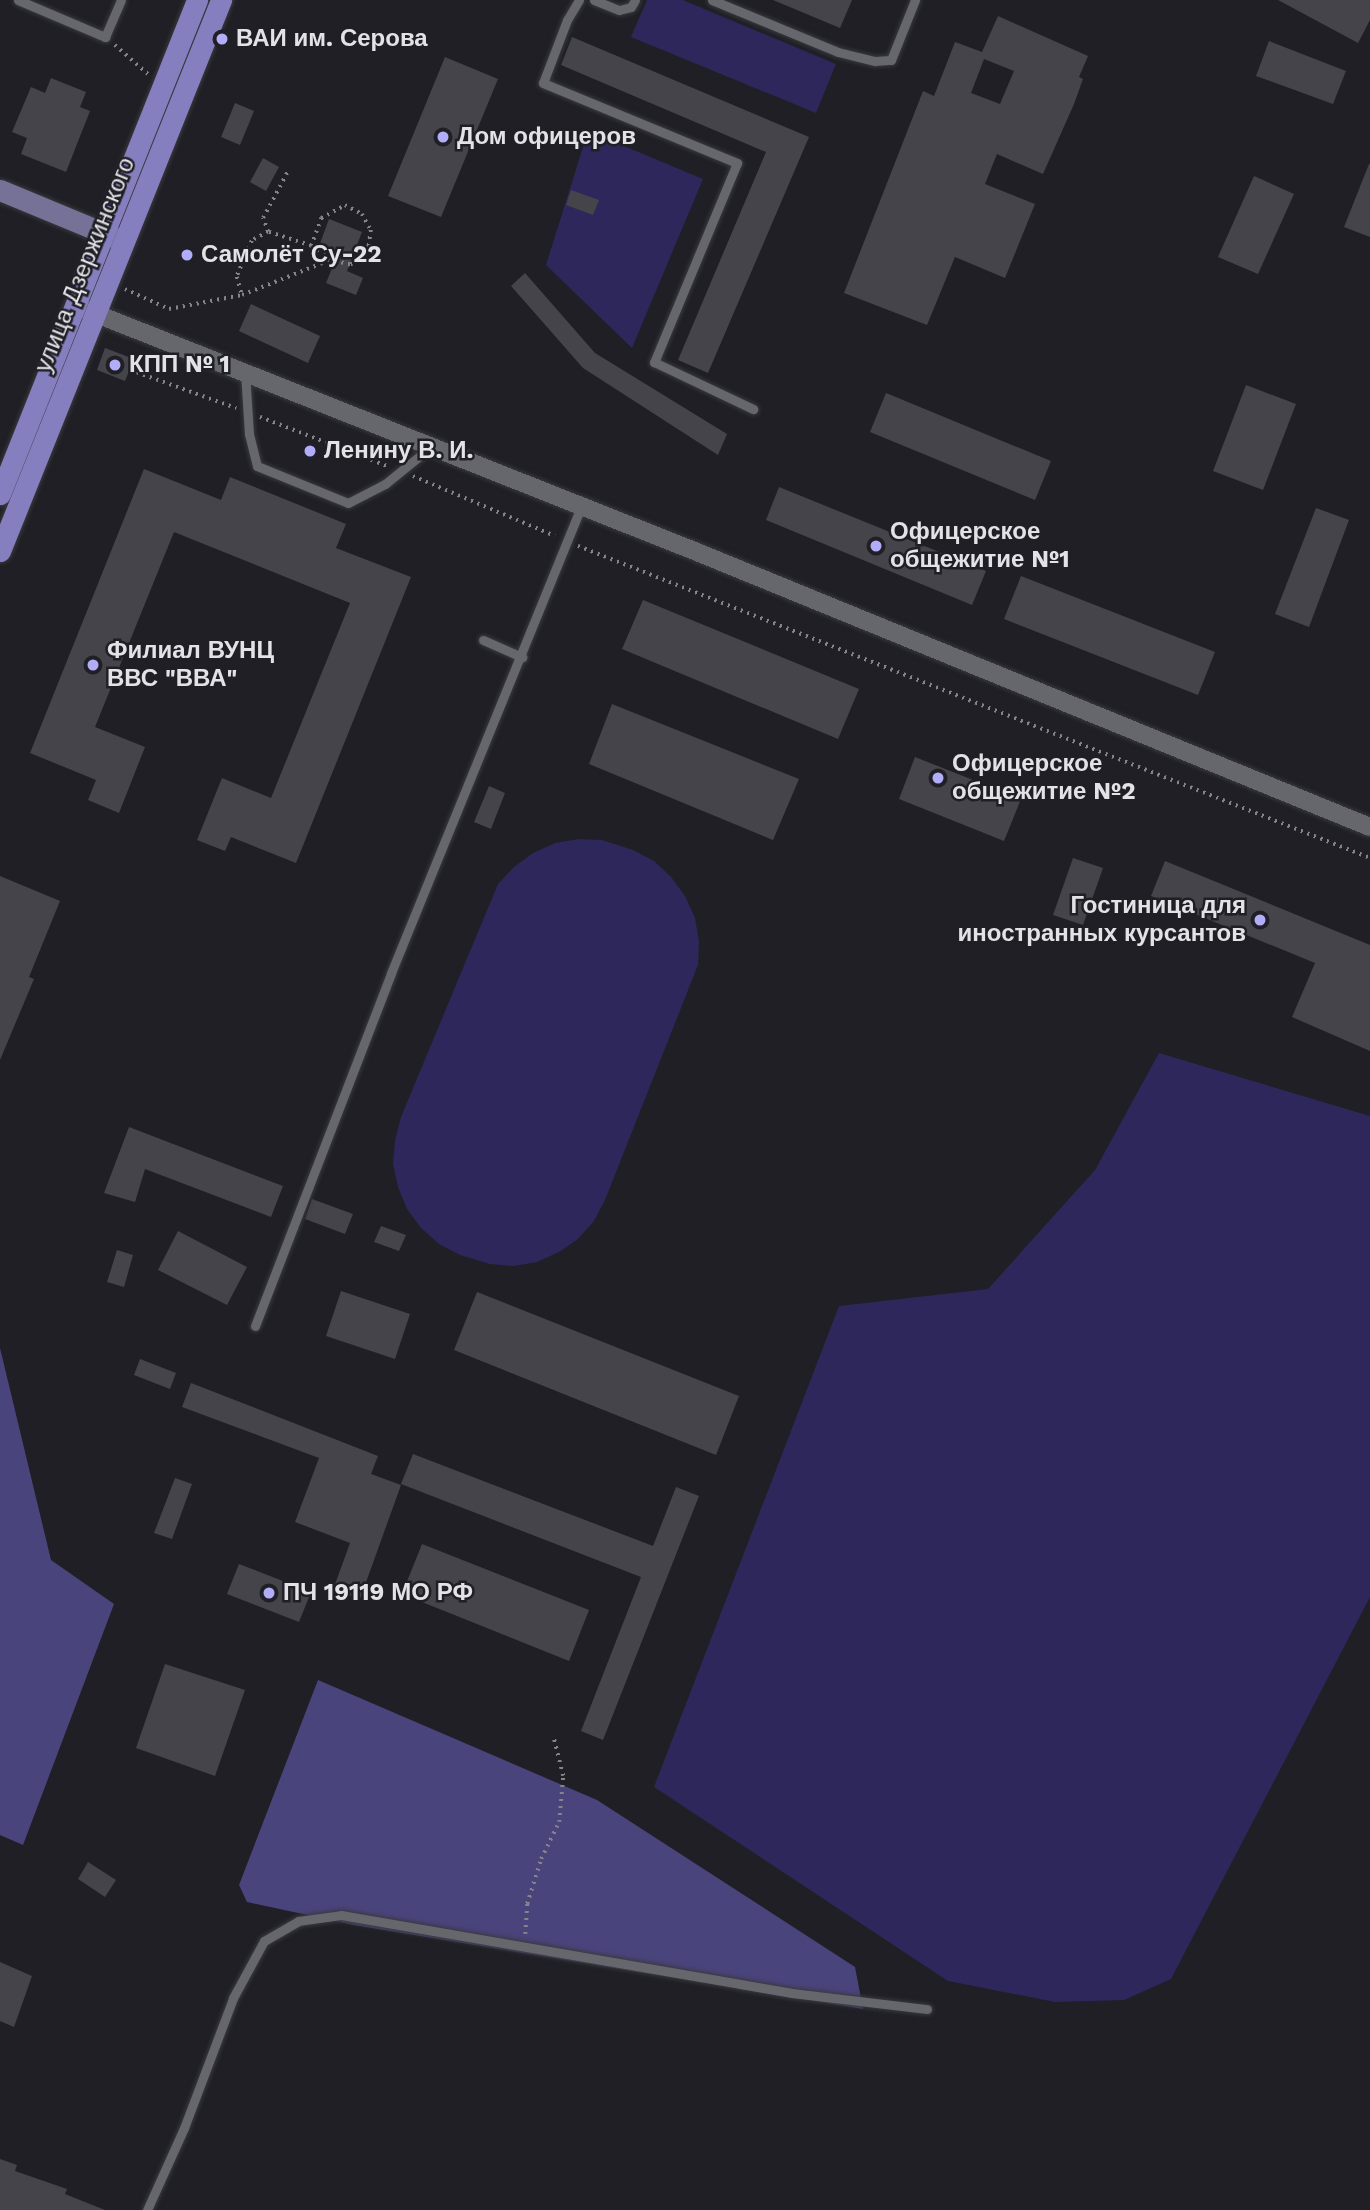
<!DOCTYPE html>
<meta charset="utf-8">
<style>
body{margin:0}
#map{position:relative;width:1370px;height:2210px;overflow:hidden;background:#1f1f25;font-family:"Work Sans",sans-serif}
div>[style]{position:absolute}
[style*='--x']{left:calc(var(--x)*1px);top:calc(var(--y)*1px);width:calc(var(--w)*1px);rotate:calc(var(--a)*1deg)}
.green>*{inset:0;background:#2e275b}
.forest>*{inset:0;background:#4a447c}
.building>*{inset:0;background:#44444a}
.path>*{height:3.5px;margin-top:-1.75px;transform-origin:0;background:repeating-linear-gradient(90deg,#848489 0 2px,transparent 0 7px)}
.roads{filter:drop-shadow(0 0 2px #39393e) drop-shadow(0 0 2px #39393e)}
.lane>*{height:9px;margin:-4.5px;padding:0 4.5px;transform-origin:4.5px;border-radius:4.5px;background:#66666d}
.street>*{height:18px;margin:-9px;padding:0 9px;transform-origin:9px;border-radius:9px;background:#66666d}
.secondary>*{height:21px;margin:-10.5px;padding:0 10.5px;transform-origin:10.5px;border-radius:10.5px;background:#767297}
.primary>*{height:21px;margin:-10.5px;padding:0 10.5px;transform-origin:10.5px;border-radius:10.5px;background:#857fc0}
.dots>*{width:19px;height:19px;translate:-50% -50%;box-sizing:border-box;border:4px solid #1f1f25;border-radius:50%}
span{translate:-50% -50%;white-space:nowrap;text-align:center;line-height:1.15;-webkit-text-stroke:5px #1f1f25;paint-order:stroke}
.poi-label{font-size:24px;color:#e3e2e7;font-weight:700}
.left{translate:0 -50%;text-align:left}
.right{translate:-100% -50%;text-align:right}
.street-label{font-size:24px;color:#e3e2e7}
</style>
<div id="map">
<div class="green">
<div style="clip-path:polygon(647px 0,683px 0,836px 64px,816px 113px,631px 37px)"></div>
<div style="clip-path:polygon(588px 131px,703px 179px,632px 348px,546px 265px)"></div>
<div style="clip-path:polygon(579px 839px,602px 840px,633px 850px,654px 861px,671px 877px,685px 896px,695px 918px,699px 941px,698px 965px,605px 1200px,594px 1221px,578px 1239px,559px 1252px,537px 1262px,514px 1266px,490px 1264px,460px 1255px,439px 1244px,421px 1228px,407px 1209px,398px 1187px,393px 1164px,395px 1140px,401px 1117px,498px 884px,514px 867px,533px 853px,555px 843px)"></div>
<div style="clip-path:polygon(1159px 1053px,1370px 1116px,1370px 1597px,1171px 1979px,1124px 2000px,1055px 2002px,948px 1981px,654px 1787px,839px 1306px,988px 1289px,1095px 1170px)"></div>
</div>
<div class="forest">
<div style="clip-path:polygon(0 1348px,51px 1560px,114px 1604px,23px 1845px,0 1835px)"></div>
<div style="clip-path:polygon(318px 1680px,597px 1800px,855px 1967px,863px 2009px,354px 1925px,247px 1902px,239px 1885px)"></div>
</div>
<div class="building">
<div style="clip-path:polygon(773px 0,852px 0,840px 28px)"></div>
<div style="clip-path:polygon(1278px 0,1370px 0,1370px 20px,1358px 43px)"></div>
<div style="clip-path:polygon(evenodd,998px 16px,1088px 56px,1079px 77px,1083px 79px,1074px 104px,1043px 174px,997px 154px,985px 184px,1035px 204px,1005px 278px,955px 257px,927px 325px,844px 293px,923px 91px,934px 96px,955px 42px,982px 52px,998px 16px,984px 59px,1014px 71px,1000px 104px,971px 93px,984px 59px)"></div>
<div style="clip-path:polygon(572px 37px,809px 137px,708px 373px,678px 360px,766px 152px,561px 65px)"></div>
<div style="clip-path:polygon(1269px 41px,1346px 71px,1333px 104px,1256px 76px)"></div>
<div style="clip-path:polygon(445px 57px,498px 79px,441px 217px,388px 196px)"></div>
<div style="clip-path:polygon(51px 78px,86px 92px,80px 107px,90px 111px,66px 172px,21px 154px,27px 138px,12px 132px,31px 87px,45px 93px)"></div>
<div style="clip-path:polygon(235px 103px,254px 111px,240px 145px,221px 137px)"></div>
<div style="clip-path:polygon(263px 158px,279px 167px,266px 191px,250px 182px)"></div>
<div style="clip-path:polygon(1369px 164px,1370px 164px,1370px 237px,1344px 227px)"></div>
<div style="clip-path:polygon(1254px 176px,1294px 194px,1258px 274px,1218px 257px)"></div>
<div style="clip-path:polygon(571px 190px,599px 200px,593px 215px,566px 205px)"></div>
<div style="clip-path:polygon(329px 219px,362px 232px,347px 271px,363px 278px,356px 295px,326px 283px,337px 256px,318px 249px)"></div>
<div style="clip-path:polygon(525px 273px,595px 353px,727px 434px,718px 455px,583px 368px,511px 286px)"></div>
<div style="clip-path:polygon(251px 304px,320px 336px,308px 363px,239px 331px)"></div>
<div style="clip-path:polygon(105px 348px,134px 359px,125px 381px,97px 370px)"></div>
<div style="clip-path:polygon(1246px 385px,1296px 404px,1263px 490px,1213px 471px)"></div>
<div style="clip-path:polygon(886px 393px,1051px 461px,1035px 500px,870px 432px)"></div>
<div style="clip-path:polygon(144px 469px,221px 500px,230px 477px,346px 524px,336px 548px,411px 577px,296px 863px,231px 837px,225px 851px,197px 840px,222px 778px,271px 798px,350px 603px,174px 532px,95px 727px,145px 747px,119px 813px,88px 800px,96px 780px,30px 753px)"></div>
<div style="clip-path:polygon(779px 487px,986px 571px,972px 605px,766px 520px)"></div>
<div style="clip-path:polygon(1316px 508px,1349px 520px,1309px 627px,1275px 614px)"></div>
<div style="clip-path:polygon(1021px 576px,1215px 652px,1198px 695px,1004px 619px)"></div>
<div style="clip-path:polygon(643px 600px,859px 689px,838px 739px,622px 649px)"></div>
<div style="clip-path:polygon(612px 704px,799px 779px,773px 840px,589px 764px)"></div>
<div style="clip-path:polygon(915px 757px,1021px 799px,1004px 841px,899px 799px)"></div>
<div style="clip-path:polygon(489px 786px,505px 793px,491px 829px,474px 822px)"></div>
<div style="clip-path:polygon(1073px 858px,1103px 868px,1083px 925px,1053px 915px)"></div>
<div style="clip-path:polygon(1165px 861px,1370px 945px,1370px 1051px,1292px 1017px,1315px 963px,1151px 896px)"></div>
<div style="clip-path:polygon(0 876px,60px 901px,29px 977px,34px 979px,0 1060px)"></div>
<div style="clip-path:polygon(129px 1127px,283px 1186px,271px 1217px,145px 1169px,135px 1202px,104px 1193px)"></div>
<div style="clip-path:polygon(312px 1199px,353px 1214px,345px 1234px,305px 1219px)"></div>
<div style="clip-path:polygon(381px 1226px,406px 1235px,399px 1251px,374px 1242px)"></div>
<div style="clip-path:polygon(178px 1231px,247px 1267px,227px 1305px,158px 1270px)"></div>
<div style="clip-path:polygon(117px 1250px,133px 1255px,124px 1287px,107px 1282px)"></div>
<div style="clip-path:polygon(341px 1291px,410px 1314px,395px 1359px,326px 1336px)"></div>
<div style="clip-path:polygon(477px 1292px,739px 1396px,716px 1455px,454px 1350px)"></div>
<div style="clip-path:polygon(140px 1359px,176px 1373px,170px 1389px,134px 1375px)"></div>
<div style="clip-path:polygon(191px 1383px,378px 1456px,371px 1474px,401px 1485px,360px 1599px,333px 1590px,350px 1543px,295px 1522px,319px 1458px,182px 1407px)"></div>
<div style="clip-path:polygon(413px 1454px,653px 1546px,676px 1487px,699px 1496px,603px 1740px,581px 1731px,641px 1577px,401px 1484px)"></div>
<div style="clip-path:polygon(175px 1478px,192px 1484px,172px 1539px,154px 1533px)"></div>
<div style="clip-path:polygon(422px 1544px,589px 1610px,569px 1661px,402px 1594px)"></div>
<div style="clip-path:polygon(239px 1564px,311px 1592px,299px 1622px,227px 1594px)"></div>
<div style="clip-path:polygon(165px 1664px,245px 1690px,215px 1776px,136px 1748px)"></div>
<div style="clip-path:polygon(88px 1862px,116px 1880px,105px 1897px,78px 1879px)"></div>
<div style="clip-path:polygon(0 1962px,32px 1976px,14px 2027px,0 2021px)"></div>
<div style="clip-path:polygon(0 2159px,17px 2165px,15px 2171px,67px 2189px,65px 2194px,105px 2210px,0 2210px)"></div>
</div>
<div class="path">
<div style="--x:115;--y:45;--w:44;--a:41.3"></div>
<div style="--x:268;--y:232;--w:15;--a:-110"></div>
<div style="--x:263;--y:218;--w:55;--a:-62"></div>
<div style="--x:311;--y:246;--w:30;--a:-70"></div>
<div style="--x:321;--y:218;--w:27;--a:-28"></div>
<div style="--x:345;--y:205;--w:19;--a:28"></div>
<div style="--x:362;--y:214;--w:18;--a:61"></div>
<div style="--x:371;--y:230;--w:16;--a:97"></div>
<div style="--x:369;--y:246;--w:18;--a:124"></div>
<div style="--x:359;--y:261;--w:10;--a:156"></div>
<div style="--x:350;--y:265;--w:21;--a:-166"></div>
<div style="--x:125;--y:289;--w:48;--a:24.4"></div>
<div style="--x:169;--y:309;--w:74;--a:-10.9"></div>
<div style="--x:242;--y:295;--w:95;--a:-21.7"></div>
<div style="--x:330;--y:260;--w:24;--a:-144"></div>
<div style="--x:311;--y:246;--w:45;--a:-162"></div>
<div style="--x:268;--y:232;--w:18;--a:151"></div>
<div style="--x:252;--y:241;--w:39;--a:113"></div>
<div style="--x:237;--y:277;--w:19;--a:74"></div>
<div style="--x:130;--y:370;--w:113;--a:19.7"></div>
<div style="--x:260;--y:417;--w:136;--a:21.1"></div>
<div style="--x:413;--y:476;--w:154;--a:22.9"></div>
<div style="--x:578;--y:546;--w:851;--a:21.5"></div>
<div style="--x:525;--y:1934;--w:30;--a:-86"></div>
<div style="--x:527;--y:1904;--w:47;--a:-72.7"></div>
<div style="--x:541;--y:1859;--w:41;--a:-64.1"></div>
<div style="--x:559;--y:1822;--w:46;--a:-85"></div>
<div style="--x:563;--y:1776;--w:41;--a:-104"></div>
</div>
<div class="roads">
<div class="lane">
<div style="--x:18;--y:0;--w:95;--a:23"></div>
<div style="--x:105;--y:37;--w:40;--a:-66.6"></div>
<div style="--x:579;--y:0;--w:23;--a:121"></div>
<div style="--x:567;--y:20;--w:67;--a:110.9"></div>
<div style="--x:543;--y:83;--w:210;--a:22.4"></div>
<div style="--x:737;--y:163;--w:216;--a:112.6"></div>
<div style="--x:654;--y:362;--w:110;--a:25.4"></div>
<div style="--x:594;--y:0;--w:27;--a:22"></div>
<div style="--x:619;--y:10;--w:12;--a:-14"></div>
<div style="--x:631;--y:7;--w:8;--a:-60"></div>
<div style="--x:712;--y:0;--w:136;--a:22.4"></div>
<div style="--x:838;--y:52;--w:38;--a:14"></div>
<div style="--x:875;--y:61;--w:16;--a:-4"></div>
<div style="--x:891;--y:60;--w:65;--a:-68.2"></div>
<div style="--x:245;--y:372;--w:62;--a:86.3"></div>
<div style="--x:249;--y:434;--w:33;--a:76"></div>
<div style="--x:257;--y:466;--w:98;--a:22.1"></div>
<div style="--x:348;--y:503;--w:42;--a:-27.2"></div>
<div style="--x:385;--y:484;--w:60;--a:-39"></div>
<div style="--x:483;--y:640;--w:43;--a:23.6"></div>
<div style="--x:255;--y:1326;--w:378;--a:-68.9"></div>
<div style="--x:391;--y:973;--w:503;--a:-67.82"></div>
<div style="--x:147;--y:2210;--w:90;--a:-65.7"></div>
<div style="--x:184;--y:2128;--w:139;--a:-69.3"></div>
<div style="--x:233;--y:1998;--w:65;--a:-61.5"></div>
<div style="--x:264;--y:1941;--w:39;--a:-30"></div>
<div style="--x:298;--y:1921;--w:43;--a:-7.9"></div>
<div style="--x:341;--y:1915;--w:458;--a:9.8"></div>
<div style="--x:792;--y:1993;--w:136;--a:6.8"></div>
</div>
<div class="street">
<div style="--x:84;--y:309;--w:659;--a:21.62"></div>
<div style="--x:697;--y:552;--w:727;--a:22.23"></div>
</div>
<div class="secondary">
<div style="--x:0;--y:190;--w:131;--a:22.5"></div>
</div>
<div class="primary">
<div style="--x:0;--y:494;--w:532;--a:-68.26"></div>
<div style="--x:0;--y:551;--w:594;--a:-68.14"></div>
</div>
</div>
<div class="dots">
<div style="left:222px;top:39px;background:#b2adf9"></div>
<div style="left:443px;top:137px;background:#b2adf9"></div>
<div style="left:187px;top:255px;background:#b2adf9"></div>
<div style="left:115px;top:365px;background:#b2adf9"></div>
<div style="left:310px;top:451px;background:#b2adf9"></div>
<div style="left:876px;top:546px;background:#b2adf9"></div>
<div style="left:93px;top:665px;background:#b2adf9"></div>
<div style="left:938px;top:778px;background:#b2adf9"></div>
<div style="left:1260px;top:920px;background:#b2adf9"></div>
<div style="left:269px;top:1593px;background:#b2adf9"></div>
</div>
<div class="poi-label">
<span class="left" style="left:236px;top:39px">ВАИ им. Серова</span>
<span class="left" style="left:457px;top:137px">Дом офицеров</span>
<span class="left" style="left:201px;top:255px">Самолёт Су-22</span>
<span class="left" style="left:129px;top:365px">КПП № 1</span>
<span class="left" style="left:324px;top:451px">Ленину В. И.</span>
<span class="left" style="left:890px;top:546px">Офицерское<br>общежитие №1</span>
<span class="left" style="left:107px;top:665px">Филиал ВУНЦ<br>ВВС "ВВА"</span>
<span class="left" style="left:952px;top:778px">Офицерское<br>общежитие №2</span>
<span class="right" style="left:1246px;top:920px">Гостиница для<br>иностранных курсантов</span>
<span class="left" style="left:283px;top:1593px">ПЧ 19119 МО РФ</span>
</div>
<div class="street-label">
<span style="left:85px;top:265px;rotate:-68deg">улица Дзержинского</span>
</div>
</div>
